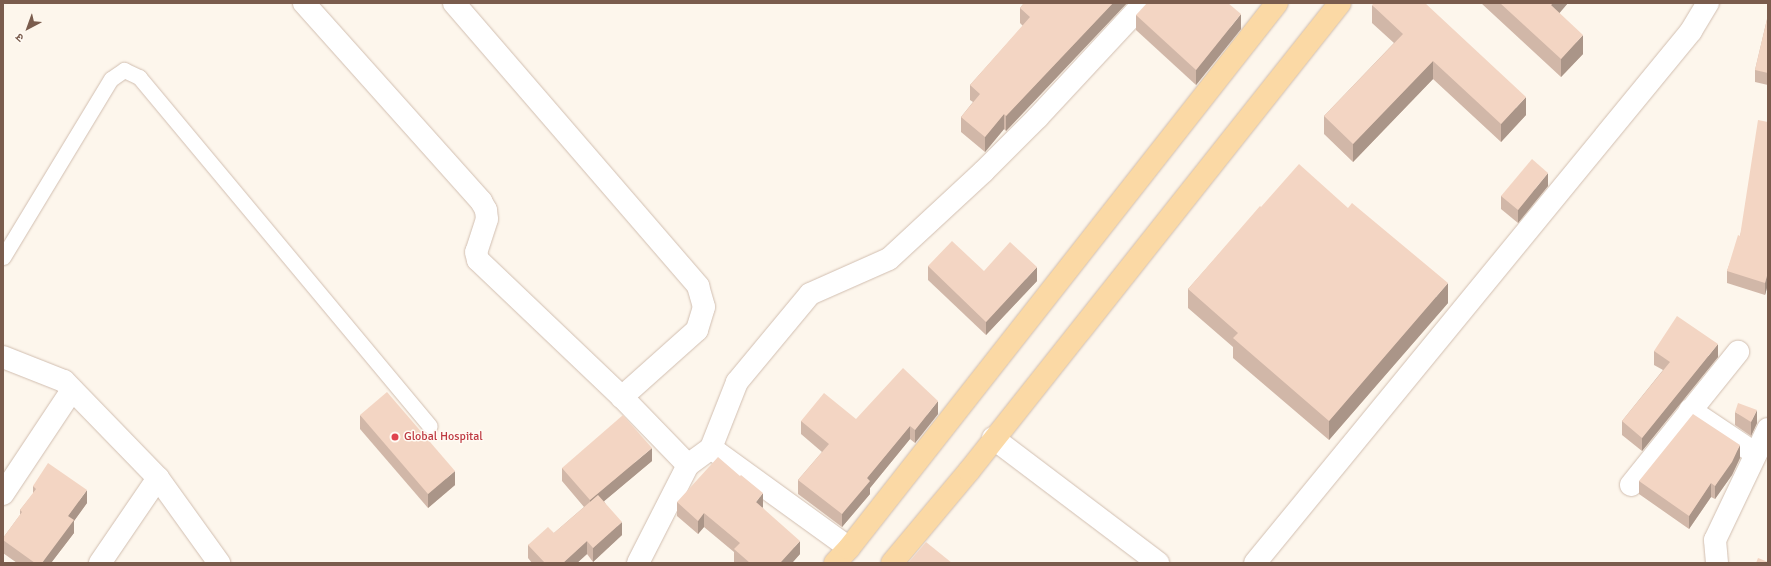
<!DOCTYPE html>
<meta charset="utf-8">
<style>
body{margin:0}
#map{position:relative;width:1771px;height:566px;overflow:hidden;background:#fdf6ec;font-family:Signika,"Noto Sans Devanagari",sans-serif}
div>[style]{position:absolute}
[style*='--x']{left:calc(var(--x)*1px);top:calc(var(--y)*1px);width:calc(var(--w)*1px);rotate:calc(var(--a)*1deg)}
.roads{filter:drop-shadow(0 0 1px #d1beb0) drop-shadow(0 0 1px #d1beb0)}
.lane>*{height:15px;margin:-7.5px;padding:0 7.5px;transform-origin:7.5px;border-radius:7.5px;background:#fff}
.street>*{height:22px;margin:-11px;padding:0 11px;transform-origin:11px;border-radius:11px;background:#fff}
.primary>*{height:22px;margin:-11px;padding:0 11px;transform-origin:11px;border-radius:11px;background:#fbd9a5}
.wall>*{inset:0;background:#d1b7a8}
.shaded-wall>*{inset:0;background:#aa9588}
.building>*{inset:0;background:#f3d5c3}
.dots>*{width:11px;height:11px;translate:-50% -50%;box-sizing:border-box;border:2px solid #fffaf3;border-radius:50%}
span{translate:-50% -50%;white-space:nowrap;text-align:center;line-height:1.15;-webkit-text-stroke:3px #fffaf3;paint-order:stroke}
.health-label{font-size:12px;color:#be3a42}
.left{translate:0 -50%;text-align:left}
.frame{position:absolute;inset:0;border:4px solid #7a5c4d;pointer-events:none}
.north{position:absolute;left:8px;top:8px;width:40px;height:40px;-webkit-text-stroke:3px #fffaf3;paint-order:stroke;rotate:221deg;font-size:11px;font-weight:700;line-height:16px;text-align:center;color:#7a5c4d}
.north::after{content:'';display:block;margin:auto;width:14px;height:18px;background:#7a5c4d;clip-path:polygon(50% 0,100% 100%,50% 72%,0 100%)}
</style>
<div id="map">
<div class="roads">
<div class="lane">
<div style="--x:3;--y:257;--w:208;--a:-58.8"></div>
<div style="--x:111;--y:79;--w:16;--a:-35"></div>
<div style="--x:124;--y:70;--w:17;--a:25"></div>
<div style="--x:139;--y:77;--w:454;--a:50.2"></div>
</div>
<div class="street">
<div style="--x:304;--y:3;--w:266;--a:48.2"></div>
<div style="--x:481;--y:201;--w:10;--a:61"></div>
<div style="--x:486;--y:210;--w:9;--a:84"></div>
<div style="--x:487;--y:219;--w:35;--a:108"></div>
<div style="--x:476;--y:252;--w:8;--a:76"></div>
<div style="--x:478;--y:260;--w:199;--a:43.6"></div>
<div style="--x:622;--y:397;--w:95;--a:45.9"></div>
<div style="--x:454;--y:3;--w:374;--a:49.2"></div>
<div style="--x:698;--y:286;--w:22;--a:74"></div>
<div style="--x:704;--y:307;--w:24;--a:107"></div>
<div style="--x:697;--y:330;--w:101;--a:138.2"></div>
<div style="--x:3;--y:357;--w:66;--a:21.5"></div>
<div style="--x:64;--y:381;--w:135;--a:45.9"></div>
<div style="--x:158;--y:478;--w:105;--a:54.3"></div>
<div style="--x:1690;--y:410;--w:79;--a:33.7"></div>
<div style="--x:993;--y:438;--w:207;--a:37.1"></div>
<div style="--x:711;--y:448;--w:170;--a:35.9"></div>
<div style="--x:1631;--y:485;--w:171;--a:-51.2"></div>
<div style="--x:3;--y:494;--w:125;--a:-56.4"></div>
<div style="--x:100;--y:563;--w:103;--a:-55.7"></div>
<div style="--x:638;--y:563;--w:110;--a:-63"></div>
<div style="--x:688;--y:465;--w:29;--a:-36"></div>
<div style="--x:711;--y:448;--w:71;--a:-68.5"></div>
<div style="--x:737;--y:382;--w:114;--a:-50.3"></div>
<div style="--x:810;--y:294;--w:86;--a:-23.9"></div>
<div style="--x:889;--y:259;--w:129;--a:-42.8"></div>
<div style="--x:984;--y:171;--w:76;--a:-45"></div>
<div style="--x:1038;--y:117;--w:156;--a:-47.1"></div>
<div style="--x:1255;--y:563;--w:688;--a:-50.66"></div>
<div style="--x:1691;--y:31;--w:33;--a:-59"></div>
<div style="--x:1717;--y:563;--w:23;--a:-95"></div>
<div style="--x:1715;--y:540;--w:123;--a:-64.5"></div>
</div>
<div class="primary">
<div style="--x:835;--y:563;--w:21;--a:-47"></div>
<div style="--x:849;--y:548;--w:693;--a:-51.86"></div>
<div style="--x:892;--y:563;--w:120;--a:-50.1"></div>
<div style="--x:969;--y:471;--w:597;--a:-51.59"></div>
</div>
</div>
<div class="wall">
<div style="clip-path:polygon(1024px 3px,1127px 3px,1006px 131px,1004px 129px,985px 152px,961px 132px,961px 117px,973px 102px,970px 100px,970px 85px,1023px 26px,1020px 23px,1020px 8px)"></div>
<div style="clip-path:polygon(1481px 3px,1568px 3px,1559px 13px,1583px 54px,1561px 77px)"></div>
<div style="clip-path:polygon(1372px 5px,1526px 115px,1501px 142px,1433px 79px,1353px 162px,1324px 134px,1324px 116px,1394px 43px,1372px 23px)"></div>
<div style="clip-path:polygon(1136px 15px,1241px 29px,1196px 85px,1136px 30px)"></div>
<div style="clip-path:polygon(1768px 15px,1768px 85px,1755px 82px,1755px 70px)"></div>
<div style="clip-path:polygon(1768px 122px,1768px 284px,1765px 295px,1727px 283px,1727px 271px,1740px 236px)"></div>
<div style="clip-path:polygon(1548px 186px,1518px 223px,1501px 209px,1501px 196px)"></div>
<div style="clip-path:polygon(1261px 207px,1448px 303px,1329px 440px,1233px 358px,1233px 347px,1188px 308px,1188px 289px)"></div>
<div style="clip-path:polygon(928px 266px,1037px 281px,986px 335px,928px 280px)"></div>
<div style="clip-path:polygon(1654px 351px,1718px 357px,1642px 451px,1622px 435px,1622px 421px,1663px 370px,1654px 365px)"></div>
<div style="clip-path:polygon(1735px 412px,1757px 423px,1751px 436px,1735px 425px)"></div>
<div style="clip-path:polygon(938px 414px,915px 443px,910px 439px,870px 488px,870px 494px,842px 527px,798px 494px,798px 480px,822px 452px,801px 434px,801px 421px,856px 419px)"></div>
<div style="clip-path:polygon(360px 415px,455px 485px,428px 508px,360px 429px)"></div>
<div style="clip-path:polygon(1740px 458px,1732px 475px,1715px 499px,1711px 497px,1689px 529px,1639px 494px,1639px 481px)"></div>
<div style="clip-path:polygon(652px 461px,604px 501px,622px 535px,593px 562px,587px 554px,577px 563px,532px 563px,528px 558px,528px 545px,554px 533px,584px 507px,562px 481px,562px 468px)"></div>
<div style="clip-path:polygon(33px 486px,87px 503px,74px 521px,74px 533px,51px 563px,17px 563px,3px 553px,3px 538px,20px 515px,20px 510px,33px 494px)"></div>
<div style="clip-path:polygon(677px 502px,763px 507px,762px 507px,800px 554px,792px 563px,735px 563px,734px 562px,734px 552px,704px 527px,698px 534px,677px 516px)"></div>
</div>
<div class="shaded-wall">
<div style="clip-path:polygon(1113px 3px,1127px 3px,1006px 131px,1006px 116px)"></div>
<div style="clip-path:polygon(1553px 3px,1568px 3px,1551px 23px,1551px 5px)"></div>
<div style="clip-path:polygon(1241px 14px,1241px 29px,1196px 85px,1196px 70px)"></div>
<div style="clip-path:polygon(1583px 35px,1583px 54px,1561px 77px,1561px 59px)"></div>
<div style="clip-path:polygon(1433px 61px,1433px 79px,1353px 162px,1353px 144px)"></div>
<div style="clip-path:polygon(1526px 97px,1526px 115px,1501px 142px,1501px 124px)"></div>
<div style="clip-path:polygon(1004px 114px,1004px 129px,985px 152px,985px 137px)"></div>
<div style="clip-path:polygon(1548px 173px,1548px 186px,1518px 223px,1518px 210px)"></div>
<div style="clip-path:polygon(1037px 267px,1037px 281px,986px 335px,986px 322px)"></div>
<div style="clip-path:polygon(1768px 272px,1768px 284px,1765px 295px,1765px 283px)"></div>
<div style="clip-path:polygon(1448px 283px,1448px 303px,1329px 440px,1329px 421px)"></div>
<div style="clip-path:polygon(1718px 344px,1718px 357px,1642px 451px,1642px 438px)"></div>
<div style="clip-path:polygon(938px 401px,938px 414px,915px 443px,915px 430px)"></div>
<div style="clip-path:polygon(1757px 410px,1757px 423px,1751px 436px,1751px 422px)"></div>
<div style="clip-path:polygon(910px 426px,910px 439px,870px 488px,870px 494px,842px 527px,842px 514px,867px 478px)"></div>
<div style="clip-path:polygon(1740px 445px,1740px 458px,1732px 475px,1715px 499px,1715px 486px)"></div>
<div style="clip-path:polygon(652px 448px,652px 461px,590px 513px,590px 500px)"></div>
<div style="clip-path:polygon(455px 471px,455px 485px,428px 508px,428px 494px)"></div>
<div style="clip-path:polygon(1711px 483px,1711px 497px,1689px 529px,1689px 516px)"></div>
<div style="clip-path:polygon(87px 490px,87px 503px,74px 521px,74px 533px,51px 563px,42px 563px,68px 516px)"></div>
<div style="clip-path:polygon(763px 493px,763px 507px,756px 515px,756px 502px)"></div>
<div style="clip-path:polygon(704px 513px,704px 527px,698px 534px,698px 521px)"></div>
<div style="clip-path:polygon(622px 522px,622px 535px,593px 562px,593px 548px)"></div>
<div style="clip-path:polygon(587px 541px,587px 554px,577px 563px,563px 563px)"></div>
<div style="clip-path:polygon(800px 541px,800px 554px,792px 563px,780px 563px)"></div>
</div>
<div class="building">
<div style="clip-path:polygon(1024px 3px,1113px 3px,1006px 116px,1004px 114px,985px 137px,961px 117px,980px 94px,970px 85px,1030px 17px,1020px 8px)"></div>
<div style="clip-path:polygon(1147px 3px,1228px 3px,1241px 14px,1196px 70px,1136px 15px)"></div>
<div style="clip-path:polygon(1374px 3px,1425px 3px,1526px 97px,1501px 124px,1433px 61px,1353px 144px,1324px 116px,1403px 34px,1372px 5px)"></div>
<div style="clip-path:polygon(1500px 3px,1553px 3px,1551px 5px,1583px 35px,1561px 59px)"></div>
<div style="clip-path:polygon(1768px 15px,1768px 73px,1755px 70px)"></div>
<div style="clip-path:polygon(1758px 120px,1768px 122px,1768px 272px,1765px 283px,1727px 271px,1738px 235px,1740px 236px)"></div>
<div style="clip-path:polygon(1532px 159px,1548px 173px,1518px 210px,1501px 196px)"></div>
<div style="clip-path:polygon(1299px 164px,1348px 208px,1352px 203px,1448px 283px,1329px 421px,1233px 338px,1238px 333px,1188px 289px,1260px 206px,1261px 207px)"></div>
<div style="clip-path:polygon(952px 241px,984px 271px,1010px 242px,1037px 267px,986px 322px,928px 266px)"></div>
<div style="clip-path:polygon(1677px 316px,1718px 344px,1642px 438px,1622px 421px,1670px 362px,1654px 351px)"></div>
<div style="clip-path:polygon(903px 368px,938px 401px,915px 430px,910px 426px,867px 478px,870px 481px,842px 514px,798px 480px,829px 444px,801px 421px,824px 393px,856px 419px)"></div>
<div style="clip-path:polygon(387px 392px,455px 471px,428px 494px,360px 415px)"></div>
<div style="clip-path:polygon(1738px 403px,1757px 410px,1751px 422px,1735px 412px)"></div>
<div style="clip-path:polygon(1693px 414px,1740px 445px,1732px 462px,1715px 486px,1711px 483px,1689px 516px,1639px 481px)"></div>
<div style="clip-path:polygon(623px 415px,652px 448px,590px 500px,562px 468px)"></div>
<div style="clip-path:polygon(718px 457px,740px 476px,741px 475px,763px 493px,756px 502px,800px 541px,780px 563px,750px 563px,734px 549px,740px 543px,704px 513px,698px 521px,677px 502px)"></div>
<div style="clip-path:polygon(48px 463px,87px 490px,68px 516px,74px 520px,42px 563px,35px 563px,3px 540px,3px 538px,22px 512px,20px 510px,36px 489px,33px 486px)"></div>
<div style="clip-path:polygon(598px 495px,622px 522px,593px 548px,587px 541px,563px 563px,545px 563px,528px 545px,548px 527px,554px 533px)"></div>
<div style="clip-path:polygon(926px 542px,952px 563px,908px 563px)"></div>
<div style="clip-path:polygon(1758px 558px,1768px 562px,1768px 563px,1756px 563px)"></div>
</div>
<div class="dots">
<div style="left:395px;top:437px;background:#e0444e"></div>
</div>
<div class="health-label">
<span class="left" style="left:404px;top:437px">Global Hospital</span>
</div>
<div class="frame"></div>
<div class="north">उ</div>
</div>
